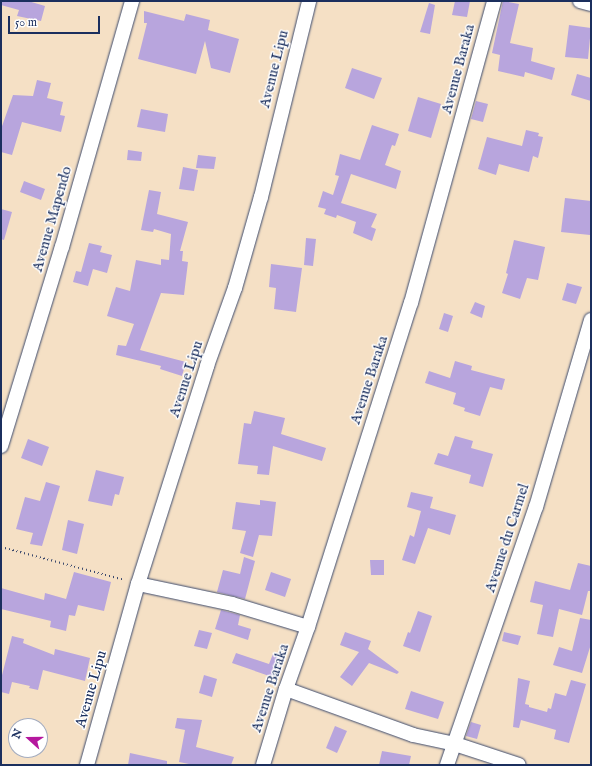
<!DOCTYPE html>
<style>
body{margin:0}
#map{position:relative;width:592px;height:766px;overflow:hidden;background:#f5e0c5;font-family:"IM FELL English",serif}
div>[style]{position:absolute}
[style*='--x']{left:calc(var(--x)*1px);top:calc(var(--y)*1px);width:calc(var(--w)*1px);rotate:calc(var(--a)*1deg)}
.building>*{inset:0;background:#b8a5dd}
.path>*{height:2px;margin-top:-1px;transform-origin:0;background:repeating-linear-gradient(90deg,#3c4a6d 0 1px,transparent 0 4px)}
.roads{filter:drop-shadow(0 0 1px #3c4a6d) drop-shadow(0 0 1px #3c4a6d)}
.minor>*{height:14px;margin:-7px;padding:0 7px;transform-origin:7px;border-radius:7px;background:#fff}
span{translate:-50% -50%;white-space:nowrap;text-align:center;line-height:1.15;-webkit-text-stroke:3px #fff;paint-order:stroke}
.street-label{font-size:15px;color:#1b2f5e}
.frame{position:absolute;inset:0;border:2px solid #1b2f5e;pointer-events:none}
.north{position:absolute;left:8px;top:718px;width:40px;height:40px;box-sizing:border-box;background:#fff;border:1px solid #a4acbf;border-radius:50%;rotate:291deg;font-size:11px;font-weight:700;line-height:16px;text-align:center;color:#1b2f5e}
.north::after{content:'';display:block;margin:auto;width:14px;height:18px;background:#b5179e;clip-path:polygon(50% 0,100% 100%,50% 72%,0 100%)}
.scale{position:absolute;left:8px;top:16px;width:92px;height:18px;box-sizing:border-box;border:2px solid #1b2f5e;border-top:0;padding-left:5px;font-size:12px;line-height:14px;white-space:nowrap;color:#1b2f5e;-webkit-text-stroke:3px #fff;paint-order:stroke}
</style>
<div id="map">
<div class="building">
<div style="clip-path:polygon(1px 1px,28px 1px,45px 6px,41px 21px,17px 16px,19px 10px,1px 5px)"></div>
<div style="clip-path:polygon(455px 1px,470px 1px,467px 17px,452px 15px)"></div>
<div style="clip-path:polygon(503px 1px,519px 4px,510px 43px,533px 48px,531px 61px,555px 68px,552px 80px,525px 72px,524px 77px,498px 71px,500px 55px,492px 53px)"></div>
<div style="clip-path:polygon(429px 3px,435px 5px,430px 34px,420px 32px)"></div>
<div style="clip-path:polygon(144px 11px,184px 21px,186px 14px,210px 20px,208px 30px,239px 39px,230px 73px,211px 68px,205px 41px,196px 74px,138px 59px,147px 23px,144px 23px)"></div>
<div style="clip-path:polygon(569px 25px,591px 28px,588px 59px,565px 57px)"></div>
<div style="clip-path:polygon(352px 68px,382px 78px,374px 99px,345px 88px)"></div>
<div style="clip-path:polygon(577px 74px,591px 78px,591px 101px,571px 95px)"></div>
<div style="clip-path:polygon(37px 80px,51px 83px,47px 98px,63px 102px,60px 115px,65px 116px,61px 132px,22px 122px,12px 155px,1px 152px,1px 129px,13px 95px,33px 96px)"></div>
<div style="clip-path:polygon(418px 97px,441px 104px,431px 138px,408px 131px)"></div>
<div style="clip-path:polygon(476px 101px,488px 104px,483px 122px,471px 119px)"></div>
<div style="clip-path:polygon(141px 109px,168px 114px,165px 132px,137px 127px)"></div>
<div style="clip-path:polygon(372px 125px,399px 134px,395px 146px,392px 145px,385px 165px,401px 171px,396px 189px,351px 174px,341px 203px,377px 214px,371px 227px,376px 229px,372px 241px,353px 233px,356px 222px,337px 215px,336px 218px,324px 214px,326px 209px,318px 207px,323px 191px,333px 195px,339px 176px,335px 175px,340px 154px,360px 160px)"></div>
<div style="clip-path:polygon(526px 130px,539px 133px,538px 136px,543px 137px,538px 158px,533px 156px,529px 172px,499px 164px,496px 175px,478px 169px,487px 137px,522px 146px)"></div>
<div style="clip-path:polygon(128px 150px,142px 152px,141px 161px,127px 160px)"></div>
<div style="clip-path:polygon(198px 155px,216px 157px,214px 169px,196px 168px)"></div>
<div style="clip-path:polygon(183px 167px,198px 170px,194px 191px,179px 189px)"></div>
<div style="clip-path:polygon(24px 181px,45px 189px,41px 200px,20px 192px)"></div>
<div style="clip-path:polygon(149px 190px,161px 192px,157px 214px,188px 222px,180px 251px,183px 251px,182px 261px,188px 262px,184px 295px,161px 293px,140px 350px,186px 362px,182px 376px,160px 369px,161px 366px,116px 355px,118px 345px,126px 346px,134px 324px,107px 316px,116px 287px,130px 291px,136px 260px,161px 265px,161px 259px,169px 260px,171px 234px,154px 229px,153px 232px,141px 230px)"></div>
<div style="clip-path:polygon(565px 198px,591px 201px,590px 235px,561px 232px)"></div>
<div style="clip-path:polygon(1px 209px,12px 212px,4px 240px,1px 239px)"></div>
<div style="clip-path:polygon(306px 238px,316px 239px,313px 266px,304px 265px)"></div>
<div style="clip-path:polygon(514px 240px,545px 247px,538px 280px,527px 278px,520px 299px,502px 293px,508px 274px,506px 273px)"></div>
<div style="clip-path:polygon(89px 243px,102px 246px,100px 252px,112px 255px,107px 273px,93px 269px,88px 286px,73px 282px,76px 271px,81px 272px)"></div>
<div style="clip-path:polygon(271px 264px,302px 268px,296px 312px,274px 309px,276px 288px,269px 287px)"></div>
<div style="clip-path:polygon(567px 283px,582px 287px,576px 304px,562px 300px)"></div>
<div style="clip-path:polygon(475px 302px,485px 306px,482px 318px,470px 313px)"></div>
<div style="clip-path:polygon(444px 313px,453px 316px,448px 332px,439px 329px)"></div>
<div style="clip-path:polygon(455px 361px,472px 366px,471px 370px,505px 379px,502px 390px,490px 387px,480px 416px,464px 411px,465px 408px,453px 404px,456px 393px,425px 383px,429px 371px,450px 378px)"></div>
<div style="clip-path:polygon(254px 411px,285px 418px,281px 434px,326px 448px,322px 461px,273px 446px,269px 475px,257px 474px,258px 466px,238px 464px,244px 423px,251px 424px)"></div>
<div style="clip-path:polygon(455px 436px,473px 441px,471px 448px,493px 454px,483px 487px,469px 483px,471px 475px,434px 464px,438px 453px,448px 456px)"></div>
<div style="clip-path:polygon(28px 439px,49px 447px,42px 466px,21px 458px)"></div>
<div style="clip-path:polygon(96px 470px,124px 477px,119px 495px,115px 494px,112px 506px,88px 501px)"></div>
<div style="clip-path:polygon(46px 482px,60px 486px,42px 546px,30px 544px,33px 533px,16px 529px,25px 497px,40px 501px)"></div>
<div style="clip-path:polygon(411px 492px,433px 497px,430px 508px,456px 515px,450px 535px,428px 528px,415px 564px,402px 560px,410px 535px,414px 537px,421px 511px,407px 507px)"></div>
<div style="clip-path:polygon(260px 500px,276px 502px,272px 536px,259px 535px,253px 557px,240px 553px,246px 531px,232px 529px,236px 502px,260px 505px)"></div>
<div style="clip-path:polygon(68px 520px,84px 524px,77px 554px,62px 550px)"></div>
<div style="clip-path:polygon(244px 557px,255px 561px,245px 599px,217px 592px,223px 570px,240px 574px)"></div>
<div style="clip-path:polygon(370px 560px,384px 560px,384px 575px,371px 575px)"></div>
<div style="clip-path:polygon(578px 563px,591px 566px,591px 591px,588px 591px,582px 615px,559px 609px,553px 637px,537px 634px,543px 605px,530px 602px,535px 581px,570px 590px)"></div>
<div style="clip-path:polygon(74px 572px,111px 582px,104px 611px,78px 605px,75px 616px,69px 615px,66px 631px,50px 627px,51px 621px,1px 609px,1px 588px,44px 600px,45px 593px,66px 599px)"></div>
<div style="clip-path:polygon(271px 572px,291px 579px,285px 597px,265px 590px)"></div>
<div style="clip-path:polygon(221px 610px,240px 615px,238px 625px,251px 629px,248px 640px,215px 629px)"></div>
<div style="clip-path:polygon(418px 611px,432px 616px,420px 652px,403px 646px,408px 632px,410px 633px)"></div>
<div style="clip-path:polygon(580px 618px,591px 620px,591px 644px,582px 673px,553px 665px,559px 647px,572px 651px)"></div>
<div style="clip-path:polygon(199px 630px,212px 633px,207px 649px,194px 646px)"></div>
<div style="clip-path:polygon(345px 632px,371px 641px,368px 649px,399px 672px,397px 674px,369px 663px,352px 686px,340px 677px,359px 652px,340px 645px)"></div>
<div style="clip-path:polygon(504px 632px,521px 636px,518px 645px,502px 641px)"></div>
<div style="clip-path:polygon(12px 636px,24px 639px,23px 643px,54px 655px,55px 649px,90px 658px,85px 681px,43px 670px,38px 690px,29px 688px,30px 686px,12px 682px,9px 694px,1px 692px,1px 679px)"></div>
<div style="clip-path:polygon(236px 653px,269px 664px,273px 654px,282px 657px,275px 678px,232px 663px)"></div>
<div style="clip-path:polygon(204px 675px,217px 679px,212px 697px,199px 693px)"></div>
<div style="clip-path:polygon(518px 678px,530px 681px,525px 704px,529px 705px,529px 707px,547px 712px,548px 708px,551px 709px,555px 693px,566px 696px,571px 680px,586px 684px,569px 743px,554px 739px,556px 730px,521px 720px,519px 728px,513px 727px)"></div>
<div style="clip-path:polygon(411px 691px,444px 702px,438px 719px,405px 709px)"></div>
<div style="clip-path:polygon(177px 718px,202px 720px,196px 747px,234px 757px,231px 765px,194px 765px,179px 762px,185px 730px,175px 728px)"></div>
<div style="clip-path:polygon(471px 722px,481px 725px,477px 739px,466px 736px)"></div>
<div style="clip-path:polygon(335px 726px,347px 731px,337px 753px,326px 748px)"></div>
<div style="clip-path:polygon(382px 751px,411px 756px,409px 765px,379px 765px)"></div>
<div style="clip-path:polygon(130px 753px,167px 761px,167px 765px,128px 765px)"></div>
</div>
<div class="path">
<div style="--x:1;--y:547;--w:128;--a:14.9"></div>
</div>
<div class="roads">
<div class="minor">
<div style="--x:580;--y:1;--w:11;--a:15"></div>
<div style="--x:1;--y:446;--w:208;--a:-73"></div>
<div style="--x:62;--y:247;--w:256;--a:-74.1"></div>
<div style="--x:138;--y:584;--w:96;--a:12"></div>
<div style="--x:232;--y:604;--w:79;--a:16.8"></div>
<div style="--x:286;--y:689;--w:135;--a:19.9"></div>
<div style="--x:413;--y:735;--w:43;--a:12.1"></div>
<div style="--x:455;--y:744;--w:67;--a:18.2"></div>
<div style="--x:87;--y:765;--w:188;--a:-74.3"></div>
<div style="--x:138;--y:584;--w:229;--a:-72.4"></div>
<div style="--x:207;--y:366;--w:83;--a:-70.3"></div>
<div style="--x:235;--y:288;--w:95;--a:-74.1"></div>
<div style="--x:261;--y:197;--w:202;--a:-76.2"></div>
<div style="--x:263;--y:765;--w:79;--a:-73.2"></div>
<div style="--x:286;--y:689;--w:66;--a:-70.5"></div>
<div style="--x:308;--y:627;--w:340;--a:-72.4"></div>
<div style="--x:411;--y:303;--w:313;--a:-74.6"></div>
<div style="--x:447;--y:765;--w:273;--a:-71"></div>
<div style="--x:536;--y:507;--w:195;--a:-73.6"></div>
</div>
</div>
<div class="street-label">
<span style="left:274px;top:69px;rotate:-76deg">Avenue Lipu</span>
<span style="left:458px;top:69px;rotate:-75deg">Avenue Baraka</span>
<span style="left:52px;top:219px;rotate:-74deg">Avenue Mapendo</span>
<span style="left:186px;top:379px;rotate:-72deg">Avenue Lipu</span>
<span style="left:369px;top:380px;rotate:-72deg">Avenue Baraka</span>
<span style="left:507px;top:538px;rotate:-72deg">Avenue du Carmel</span>
<span style="left:270px;top:688px;rotate:-72deg">Avenue Baraka</span>
<span style="left:91px;top:689px;rotate:-74deg">Avenue Lipu</span>
</div>
<div class="frame"></div>
<div class="north">N</div>
<div class="scale">50 m</div>
</div>
